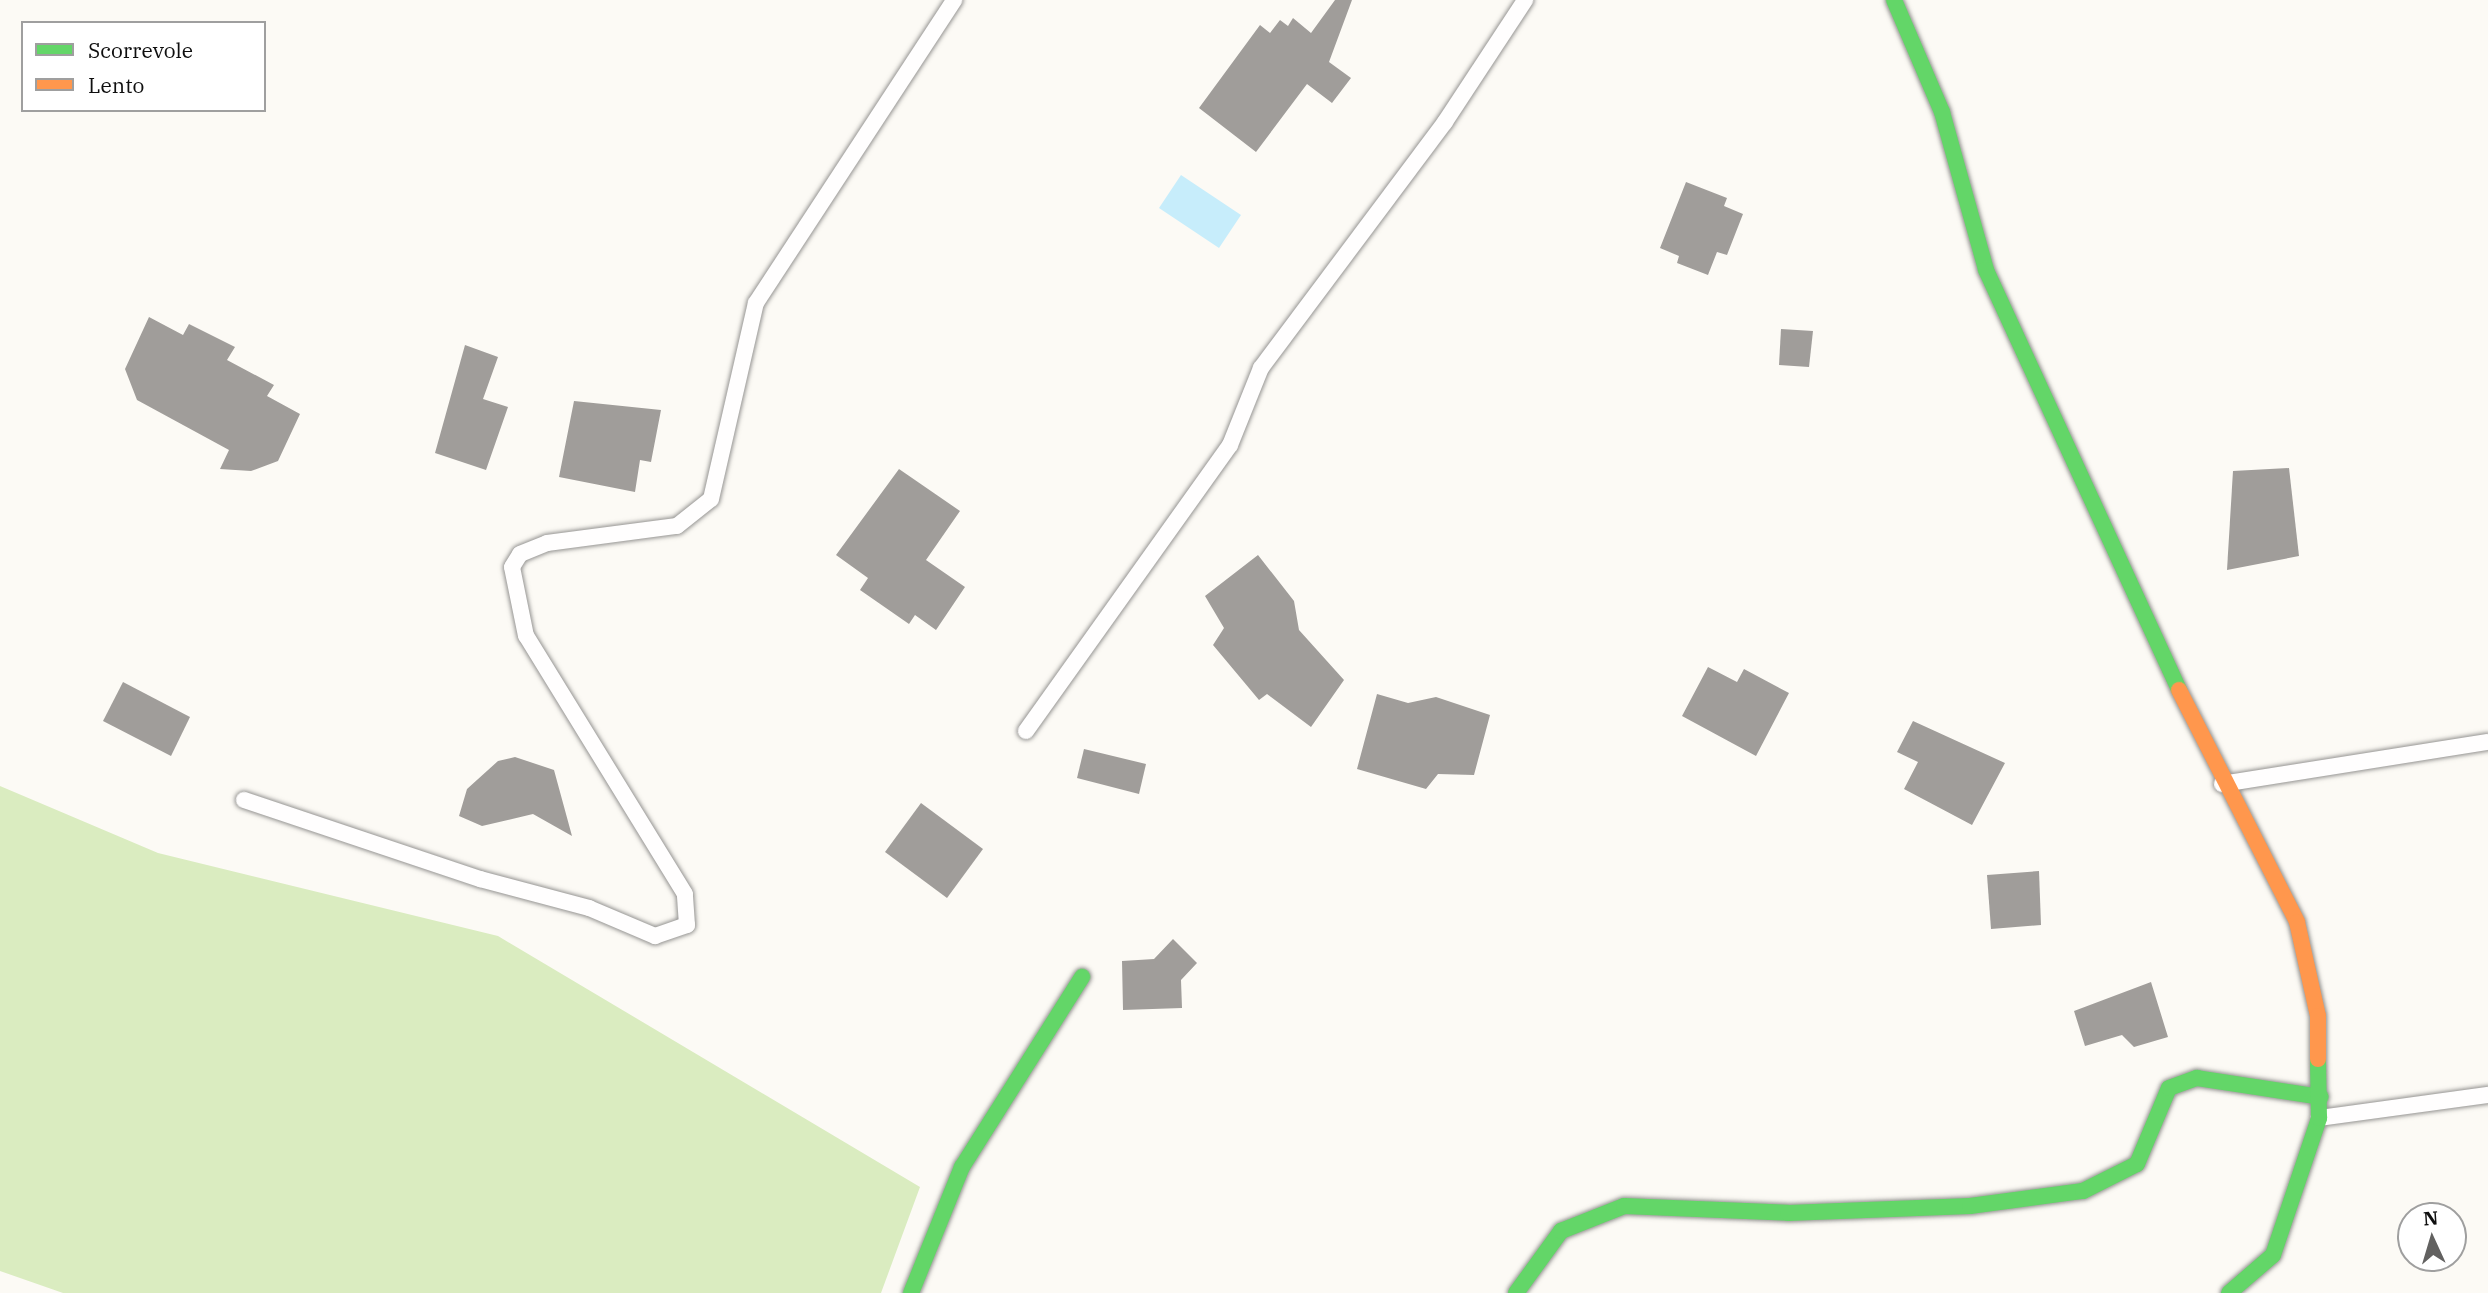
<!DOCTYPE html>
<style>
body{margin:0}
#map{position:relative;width:2488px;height:1293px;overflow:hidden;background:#fcfaf5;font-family:"IBM Plex Serif",serif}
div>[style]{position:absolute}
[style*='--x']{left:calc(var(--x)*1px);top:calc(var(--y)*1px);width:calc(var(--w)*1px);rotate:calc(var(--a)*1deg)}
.forest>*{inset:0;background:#daecc0}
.water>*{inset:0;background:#c7edfb}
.building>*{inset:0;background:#a09d9a}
.roads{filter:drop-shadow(0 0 2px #969593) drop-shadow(0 0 2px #969593)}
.lane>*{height:16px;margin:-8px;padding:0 8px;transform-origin:8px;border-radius:8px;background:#fffefe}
.fast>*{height:16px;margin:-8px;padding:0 8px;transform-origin:8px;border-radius:8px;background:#63d668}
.slow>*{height:16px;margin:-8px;padding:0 8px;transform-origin:8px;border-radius:8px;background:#ff974d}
span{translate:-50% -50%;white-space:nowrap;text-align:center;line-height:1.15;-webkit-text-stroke:7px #fff;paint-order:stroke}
.legend{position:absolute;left:21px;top:21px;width:245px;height:91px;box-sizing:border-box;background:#fff;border:2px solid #9f9f9f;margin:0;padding:9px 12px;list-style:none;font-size:21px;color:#0f0f0f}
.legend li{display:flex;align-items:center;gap:14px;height:35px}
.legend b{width:35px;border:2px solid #9f9f9f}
.north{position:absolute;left:2397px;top:1202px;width:70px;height:70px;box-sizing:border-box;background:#fff;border:2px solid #9f9f9f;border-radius:50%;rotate:356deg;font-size:19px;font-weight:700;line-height:28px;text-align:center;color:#0f0f0f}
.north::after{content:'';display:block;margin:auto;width:24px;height:32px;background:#626160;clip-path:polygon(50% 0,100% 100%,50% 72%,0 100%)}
</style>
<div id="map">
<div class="forest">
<div style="clip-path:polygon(0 786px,158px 853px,498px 936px,920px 1187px,881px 1293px,63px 1293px,0 1271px)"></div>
</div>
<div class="water">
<div style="clip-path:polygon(1181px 175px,1241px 215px,1219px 248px,1159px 208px)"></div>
</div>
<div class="building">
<div style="clip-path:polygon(1335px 0,1352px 0,1329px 62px,1351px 78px,1332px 103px,1307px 84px,1256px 152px,1199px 108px,1260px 25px,1270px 33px,1280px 20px,1288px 26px,1293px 18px,1311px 33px)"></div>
<div style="clip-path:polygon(1686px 182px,1727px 198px,1724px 206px,1743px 214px,1727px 255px,1717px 252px,1708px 275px,1677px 263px,1679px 256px,1660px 248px)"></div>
<div style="clip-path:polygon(149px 317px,183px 335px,189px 324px,235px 347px,227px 360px,274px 385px,267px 396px,300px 414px,278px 461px,251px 471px,220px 469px,229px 450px,137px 400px,125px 369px)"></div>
<div style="clip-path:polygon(1781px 329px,1813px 331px,1809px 367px,1779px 365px)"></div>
<div style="clip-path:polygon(465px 345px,498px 357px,483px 399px,508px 407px,486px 470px,435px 453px)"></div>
<div style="clip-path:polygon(574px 401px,661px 410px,651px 462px,640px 460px,635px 492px,559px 477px)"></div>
<div style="clip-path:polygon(2289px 468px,2299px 556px,2227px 570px,2233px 471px)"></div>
<div style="clip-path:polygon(899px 469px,960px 511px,926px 560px,965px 587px,936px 630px,915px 615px,909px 624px,860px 590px,868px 578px,836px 555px)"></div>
<div style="clip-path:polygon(1258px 555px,1294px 601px,1299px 630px,1344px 680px,1311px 727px,1267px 694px,1259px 700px,1213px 645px,1224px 628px,1205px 596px)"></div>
<div style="clip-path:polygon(1708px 667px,1737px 682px,1744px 669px,1789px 693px,1756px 756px,1682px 716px)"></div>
<div style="clip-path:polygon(123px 682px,190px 717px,171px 756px,103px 721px)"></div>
<div style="clip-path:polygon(1377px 694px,1408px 703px,1436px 697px,1490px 715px,1474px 775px,1438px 774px,1426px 789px,1357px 769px)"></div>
<div style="clip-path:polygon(1913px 721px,2005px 763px,1972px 825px,1904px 789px,1918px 762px,1897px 752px)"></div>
<div style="clip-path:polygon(1084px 749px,1146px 764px,1139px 794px,1077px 778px)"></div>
<div style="clip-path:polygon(515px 757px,554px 770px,572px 836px,533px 814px,482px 826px,459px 816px,467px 789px,498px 761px)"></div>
<div style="clip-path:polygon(921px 803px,983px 849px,947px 898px,885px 852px)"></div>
<div style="clip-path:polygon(2039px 871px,2041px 925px,1991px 929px,1987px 875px)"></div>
<div style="clip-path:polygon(1173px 939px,1197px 963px,1181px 980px,1182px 1008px,1123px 1010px,1122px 961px,1154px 959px)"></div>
<div style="clip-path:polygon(2151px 982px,2168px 1037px,2134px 1047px,2122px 1035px,2085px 1046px,2074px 1011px)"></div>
</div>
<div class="roads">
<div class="lane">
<div style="--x:1026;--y:731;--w:351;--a:-54.5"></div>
<div style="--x:1230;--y:445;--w:83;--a:-68.1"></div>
<div style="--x:1261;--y:368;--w:307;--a:-53.2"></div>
<div style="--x:1445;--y:122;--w:146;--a:-56.7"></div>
<div style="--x:2222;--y:784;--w:269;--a:-9"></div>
<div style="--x:244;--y:800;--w:249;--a:18.5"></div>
<div style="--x:480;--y:879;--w:113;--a:14.9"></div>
<div style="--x:589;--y:908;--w:72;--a:23"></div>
<div style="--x:655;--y:936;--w:34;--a:-19"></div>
<div style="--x:687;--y:925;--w:31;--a:-94"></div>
<div style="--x:685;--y:894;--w:303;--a:-121.6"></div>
<div style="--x:526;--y:636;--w:70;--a:-101.5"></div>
<div style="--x:512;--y:567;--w:15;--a:-58"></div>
<div style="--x:520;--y:554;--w:29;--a:-22"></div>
<div style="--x:547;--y:543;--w:131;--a:-7.5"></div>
<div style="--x:677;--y:526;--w:43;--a:-38.5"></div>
<div style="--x:711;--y:499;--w:201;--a:-77.1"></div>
<div style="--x:756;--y:303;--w:362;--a:-56.8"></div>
<div style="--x:2319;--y:1118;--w:171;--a:-7.8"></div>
</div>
<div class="fast">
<div style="--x:1894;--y:0;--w:122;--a:66.8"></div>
<div style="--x:1942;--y:112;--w:164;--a:74.4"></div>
<div style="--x:1986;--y:270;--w:462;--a:65.3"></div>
<div style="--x:911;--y:1293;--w:136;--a:-68"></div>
<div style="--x:962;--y:1167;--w:225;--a:-57.7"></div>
<div style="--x:1516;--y:1293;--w:77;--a:-54"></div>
<div style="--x:1561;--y:1231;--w:68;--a:-21.6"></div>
<div style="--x:1624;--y:1206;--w:164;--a:2.4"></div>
<div style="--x:1788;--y:1213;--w:182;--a:-2.2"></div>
<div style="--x:1970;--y:1206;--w:114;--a:-7.6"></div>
<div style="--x:2083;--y:1191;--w:60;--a:-26.6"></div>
<div style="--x:2137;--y:1164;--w:82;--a:-67.2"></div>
<div style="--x:2169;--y:1088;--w:30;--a:-20"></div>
<div style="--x:2197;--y:1078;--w:125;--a:8.7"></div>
<div style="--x:2229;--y:1293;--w:58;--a:-40.8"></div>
<div style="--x:2273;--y:1255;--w:145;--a:-71.4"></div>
<div style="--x:2319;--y:1118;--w:59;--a:-91"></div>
</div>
<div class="slow">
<div style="--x:2179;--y:690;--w:260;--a:63"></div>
<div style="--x:2297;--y:922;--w:96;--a:77.4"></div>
<div style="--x:2318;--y:1016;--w:43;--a:90"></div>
</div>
</div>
<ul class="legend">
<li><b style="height:9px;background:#63d668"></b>Scorrevole</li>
<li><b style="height:9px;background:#ff974d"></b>Lento</li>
</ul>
<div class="north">N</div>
</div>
